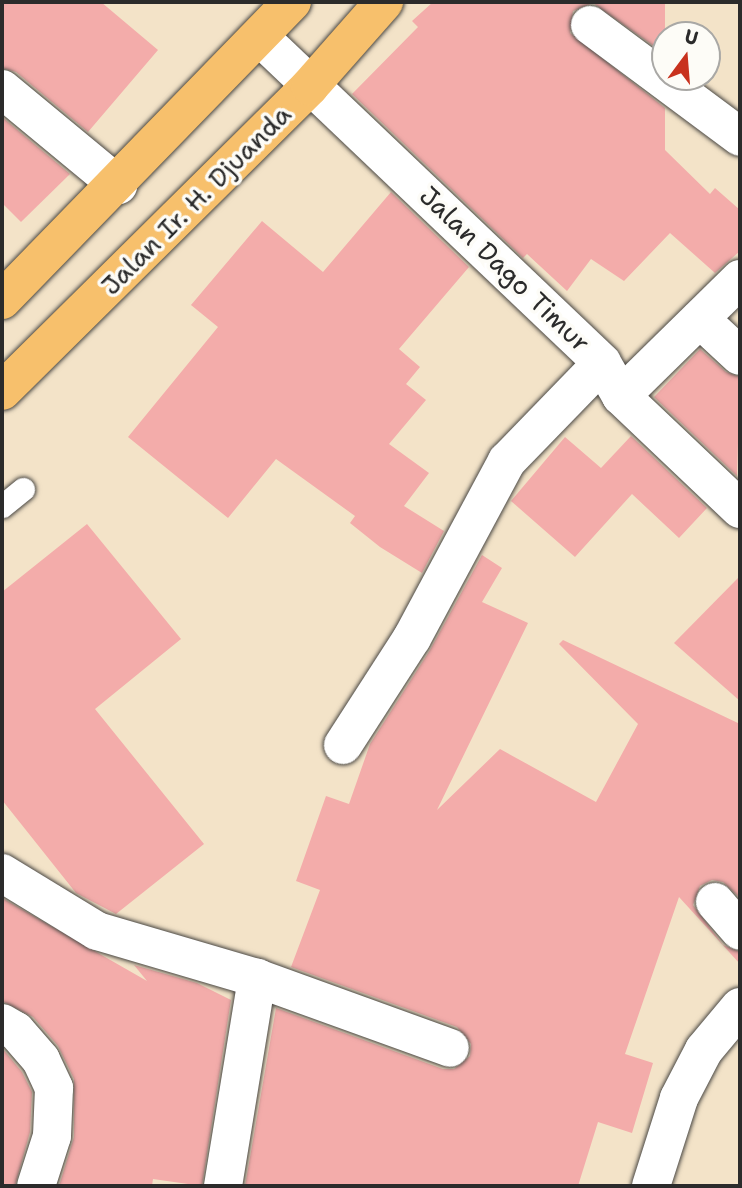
<!DOCTYPE html>
<style>
body{margin:0}
#map{position:relative;width:742px;height:1188px;overflow:hidden;background:#f3e3c8;font-family:"Shantell Sans",sans-serif}
div>[style]{position:absolute}
[style*='--x']{left:calc(var(--x)*1px);top:calc(var(--y)*1px);width:calc(var(--w)*1px);rotate:calc(var(--a)*1deg)}
.building>*{inset:0;background:#f3acaa}
.roads{filter:drop-shadow(0 0 2px #494743) drop-shadow(0 0 2px #494743)}
.service>*{height:23px;margin:-11.5px;padding:0 11.5px;transform-origin:11.5px;border-radius:11.5px;background:#fff}
.minor>*{height:38px;margin:-19px;padding:0 19px;transform-origin:19px;border-radius:19px;background:#fff}
.primary>*{height:38px;margin:-19px;padding:0 19px;transform-origin:19px;border-radius:19px;background:#f7c06c}
span{translate:-50% -50%;white-space:nowrap;text-align:center;line-height:1.15;-webkit-text-stroke:7px #fdfcf7;paint-order:stroke}
.street-label{font-size:26px;color:#2b2b2b}
.frame{position:absolute;inset:0;border:4px solid #2b2b2b;pointer-events:none}
.north{position:absolute;left:651px;top:21px;width:70px;height:70px;box-sizing:border-box;background:#fdfcf7;border:2px solid #a9a8a5;border-radius:50%;rotate:16deg;font-size:19px;font-weight:700;line-height:28px;text-align:center;color:#2b2b2b}
.north::after{content:'';display:block;margin:auto;width:24px;height:32px;background:#c8321e;clip-path:polygon(50% 0,100% 100%,50% 72%,0 100%)}
</style>
<div id="map">
<div class="building">
<div style="clip-path:polygon(2px 2px,101px 2px,158px 50px,88px 132px,16px 72px,2px 68px)"></div>
<div style="clip-path:polygon(433px 2px,665px 2px,665px 54px,593px 3px,573px 11px,570px 33px,665px 108px,665px 150px,710px 194px,715px 188px,740px 210px,740px 251px,715px 273px,670px 233px,624px 281px,591px 259px,567px 291px,527px 254px,523px 258px,352px 94px,418px 27px,412px 21px)"></div>
<div style="clip-path:polygon(2px 117px,70px 174px,21px 222px,2px 203px)"></div>
<div style="clip-path:polygon(391px 192px,469px 267px,399px 349px,420px 367px,406px 384px,426px 400px,389px 444px,429px 473px,404px 506px,444px 531px,422px 573px,380px 547px,350px 523px,355px 516px,276px 459px,228px 518px,128px 437px,218px 327px,191px 305px,262px 221px,323px 272px)"></div>
<div style="clip-path:polygon(700px 349px,726px 372px,740px 377px,737px 476px,654px 397px)"></div>
<div style="clip-path:polygon(631px 436px,707px 508px,679px 538px,632px 494px,575px 557px,511px 501px,565px 437px,601px 468px)"></div>
<div style="clip-path:polygon(87px 524px,181px 639px,95px 709px,204px 844px,116px 914px,76px 893px,2px 800px,2px 592px)"></div>
<div style="clip-path:polygon(482px 555px,502px 568px,482px 602px,528px 623px,437px 810px,500px 749px,596px 802px,638px 724px,559px 644px,563px 640px,740px 724px,740px 898px,723px 882px,712px 880px,700px 886px,693px 905px,723px 945px,740px 952px,740px 964px,679px 897px,625px 1054px,653px 1063px,632px 1133px,598px 1122px,578px 1186px,245px 1186px,276px 1008px,443px 1069px,454px 1069px,470px 1056px,471px 1044px,457px 1027px,291px 967px,320px 890px,296px 881px,326px 796px,349px 804px,370px 744px,430px 650px)"></div>
<div style="clip-path:polygon(740px 576px,740px 701px,674px 643px)"></div>
<div style="clip-path:polygon(2px 898px,147px 981px,134px 965px,197px 983px,231px 1000px,202px 1186px,153px 1179px,152px 1186px,59px 1186px,74px 1137px,74px 1079px,58px 1046px,33px 1017px,2px 1001px)"></div>
<div style="clip-path:polygon(2px 1048px,22px 1072px,32px 1092px,30px 1132px,15px 1186px,2px 1186px)"></div>
</div>
<div class="roads">
<div class="service">
<div style="--x:2;--y:506;--w:27;--a:-39"></div>
</div>
<div class="minor">
<div style="--x:590;--y:25;--w:187;--a:36.7"></div>
<div style="--x:260;--y:37;--w:472;--a:43.6"></div>
<div style="--x:602;--y:363;--w:38;--a:60"></div>
<div style="--x:621;--y:396;--w:164;--a:43.5"></div>
<div style="--x:2;--y:89;--w:151;--a:39.6"></div>
<div style="--x:700;--y:319;--w:54;--a:42.8"></div>
<div style="--x:621;--y:396;--w:167;--a:-44.5"></div>
<div style="--x:343;--y:745;--w:127;--a:-57.2"></div>
<div style="--x:412;--y:638;--w:201;--a:-61.8"></div>
<div style="--x:507;--y:461;--w:136;--a:-45.9"></div>
<div style="--x:2;--y:873;--w:111;--a:31.4"></div>
<div style="--x:97;--y:931;--w:167;--a:16.4"></div>
<div style="--x:257;--y:978;--w:205;--a:19.9"></div>
<div style="--x:715;--y:902;--w:38;--a:49"></div>
<div style="--x:2;--y:1023;--w:16;--a:30"></div>
<div style="--x:16;--y:1031;--w:38;--a:49"></div>
<div style="--x:41;--y:1060;--w:31;--a:65"></div>
<div style="--x:54;--y:1088;--w:48;--a:92.4"></div>
<div style="--x:52;--y:1136;--w:52;--a:107.7"></div>
<div style="--x:223;--y:1186;--w:211;--a:-80.7"></div>
<div style="--x:651;--y:1186;--w:92;--a:-72.3"></div>
<div style="--x:679;--y:1098;--w:54;--a:-62.5"></div>
<div style="--x:704;--y:1050;--w:56;--a:-50.1"></div>
</div>
<div class="primary">
<div style="--x:2;--y:300;--w:416;--a:-45.8"></div>
<div style="--x:2;--y:391;--w:433;--a:-44.7"></div>
<div style="--x:310;--y:86;--w:112;--a:-48.6"></div>
</div>
</div>
<div class="street-label">
<span style="left:196px;top:200px;rotate:-45deg">Jalan Ir. H. Djuanda</span>
<span style="left:505px;top:269px;rotate:44deg">Jalan Dago Timur</span>
</div>
<div class="frame"></div>
<div class="north">U</div>
</div>
